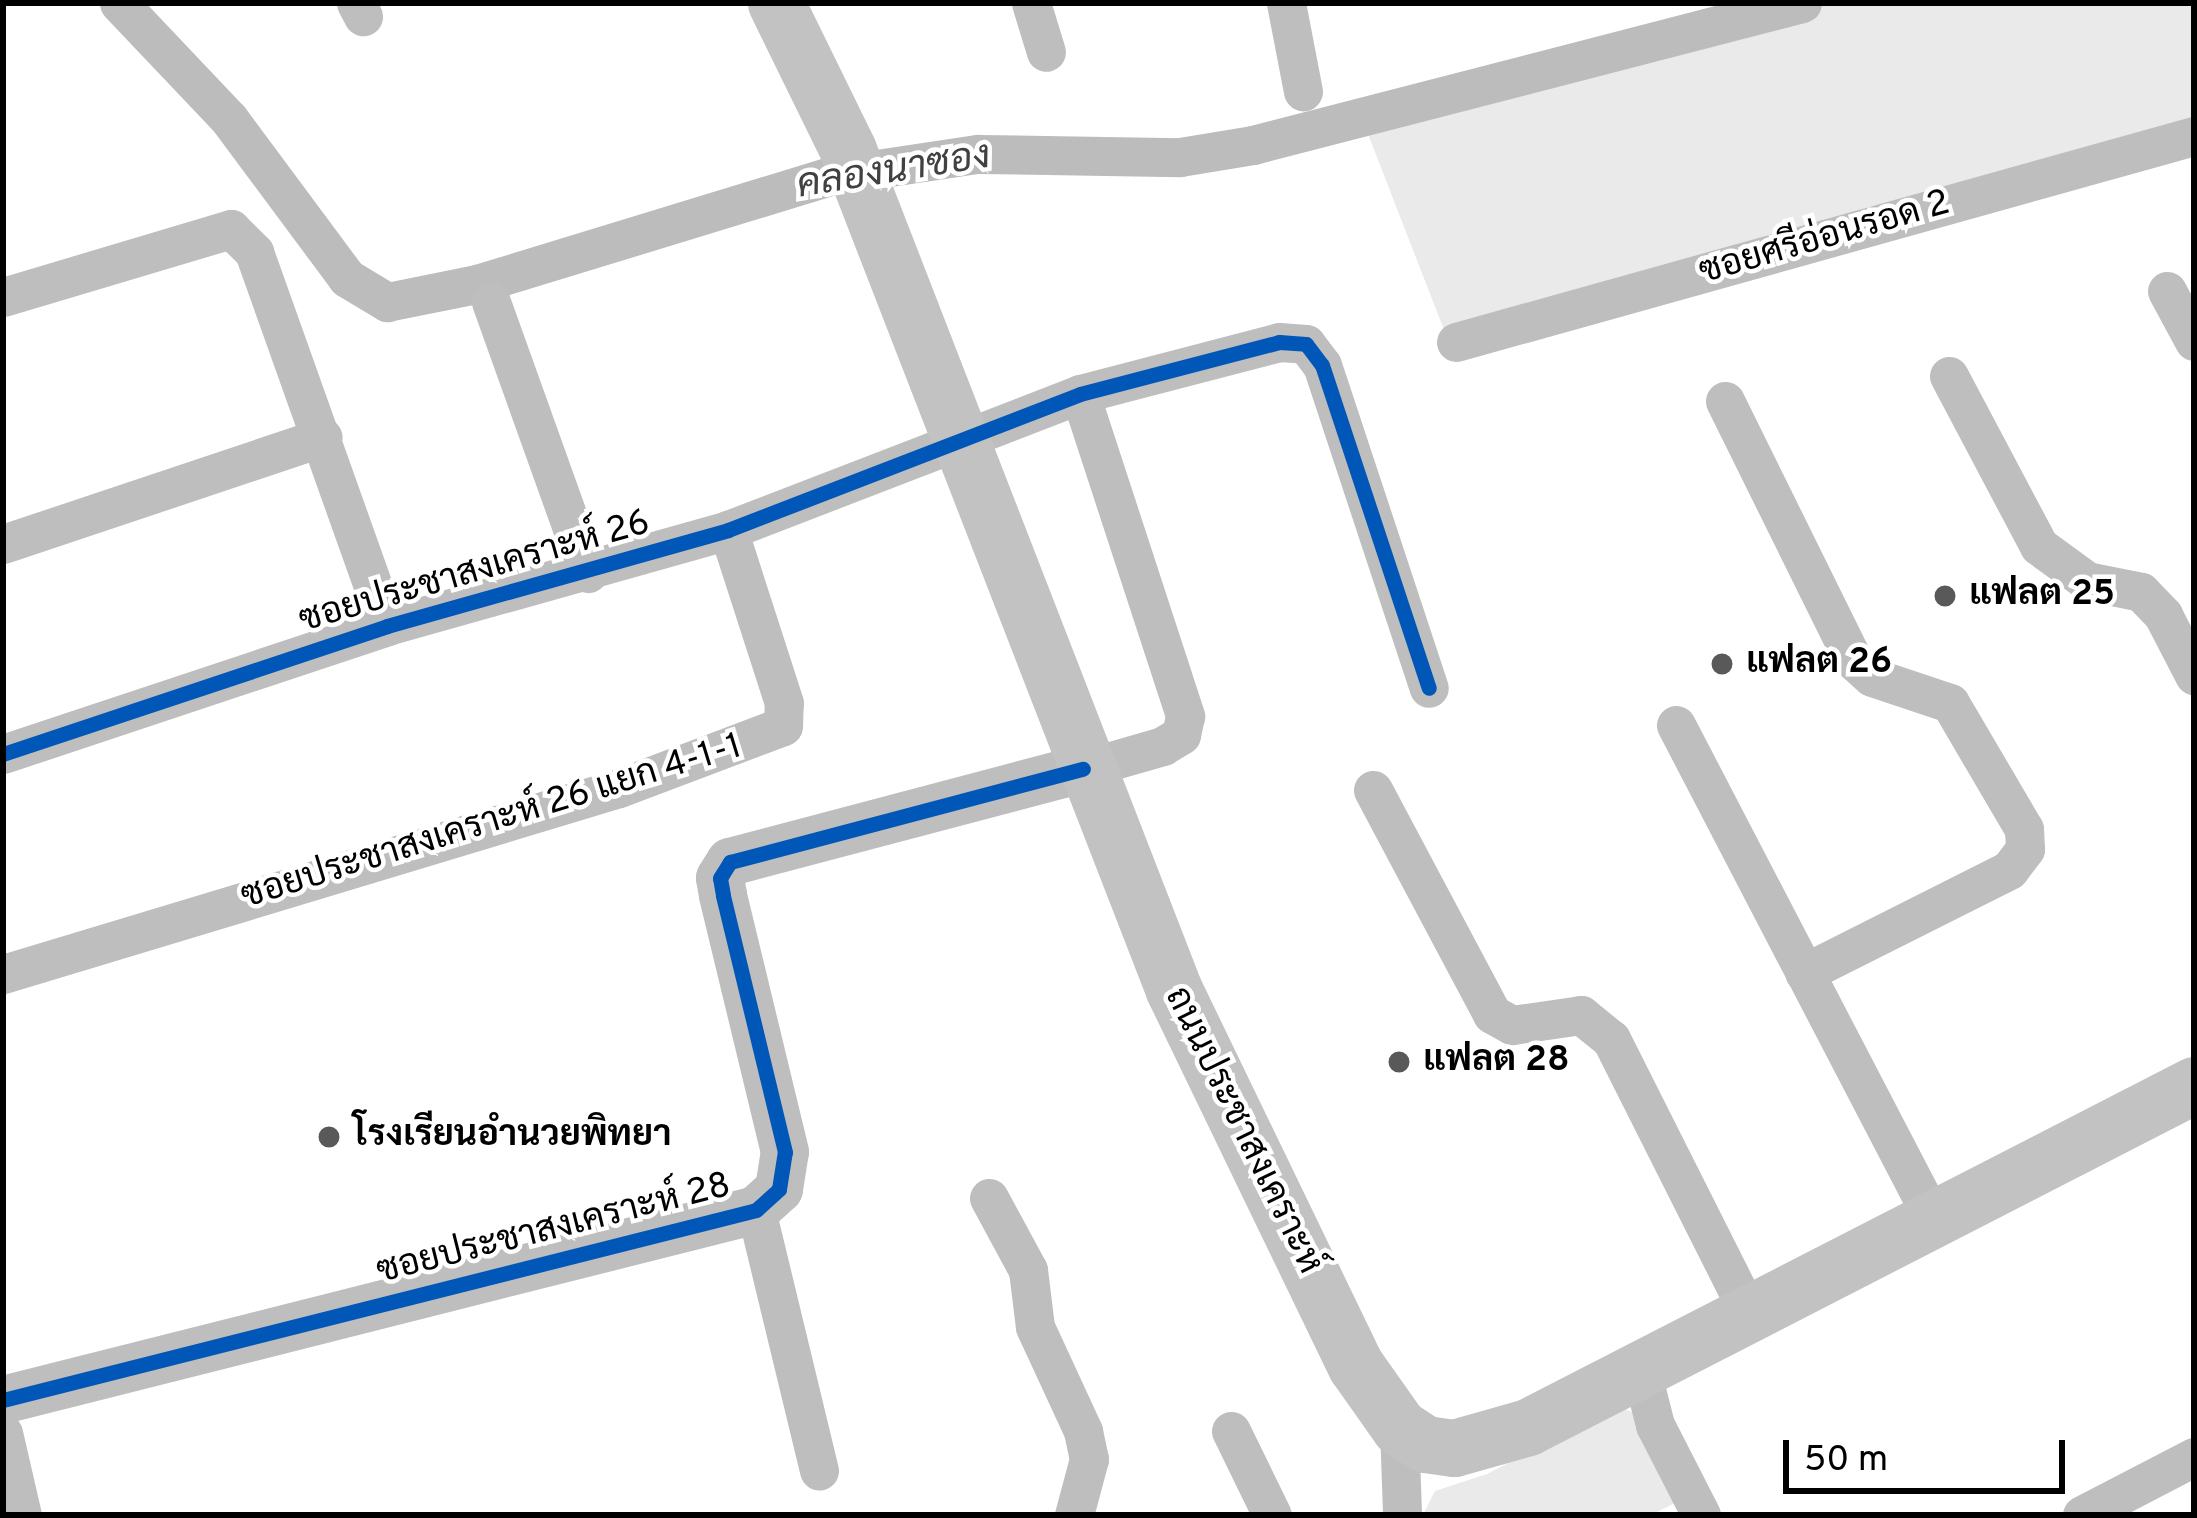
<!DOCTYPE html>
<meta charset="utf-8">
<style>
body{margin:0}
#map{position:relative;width:2197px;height:1518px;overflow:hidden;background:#fff;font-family:Overpass,Sarabun,sans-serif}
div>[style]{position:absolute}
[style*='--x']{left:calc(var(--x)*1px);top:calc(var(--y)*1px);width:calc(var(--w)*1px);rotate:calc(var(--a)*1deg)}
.green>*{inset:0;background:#eaeaea}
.canal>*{height:39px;margin:-19.5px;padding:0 19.5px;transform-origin:19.5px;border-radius:19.5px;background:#bcbcbc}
.minor>*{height:39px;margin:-19.5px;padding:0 19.5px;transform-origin:19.5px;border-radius:19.5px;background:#bebebe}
.tertiary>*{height:48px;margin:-24px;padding:0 24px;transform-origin:24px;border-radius:24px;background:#bebebe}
.secondary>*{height:57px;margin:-28.5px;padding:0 28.5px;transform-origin:28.5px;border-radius:28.5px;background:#c2c2c2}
.cycleway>*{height:15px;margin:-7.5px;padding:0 7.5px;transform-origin:7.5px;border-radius:7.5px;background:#0057b8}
.dots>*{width:33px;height:33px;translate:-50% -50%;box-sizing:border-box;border:6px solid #fff;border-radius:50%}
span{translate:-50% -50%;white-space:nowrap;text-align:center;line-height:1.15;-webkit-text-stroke:9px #fff;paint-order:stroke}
.street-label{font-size:36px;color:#000}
.poi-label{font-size:36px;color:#000;font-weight:700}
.left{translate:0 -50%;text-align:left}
.water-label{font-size:39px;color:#414141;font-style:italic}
.frame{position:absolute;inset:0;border:6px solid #000;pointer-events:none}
.scale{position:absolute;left:1783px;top:1440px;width:282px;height:54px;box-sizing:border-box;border:6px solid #000;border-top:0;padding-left:15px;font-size:36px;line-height:42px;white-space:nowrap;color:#000;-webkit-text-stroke:9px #fff;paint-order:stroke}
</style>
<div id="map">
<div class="green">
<div style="clip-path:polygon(1823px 3px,2194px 3px,2194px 125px,1446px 335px,1368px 134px)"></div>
<div style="clip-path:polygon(1616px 1407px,1633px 1412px,1677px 1502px,1651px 1515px,1423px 1515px,1435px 1491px,1487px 1474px)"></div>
</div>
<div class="canal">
<div style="--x:119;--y:3;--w:160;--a:46.5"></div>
<div style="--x:229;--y:119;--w:198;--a:53.4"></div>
<div style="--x:347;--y:278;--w:47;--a:31"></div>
<div style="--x:387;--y:302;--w:92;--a:-11.3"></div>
<div style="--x:477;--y:284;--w:369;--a:-17"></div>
<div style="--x:830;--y:176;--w:150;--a:-8.5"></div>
<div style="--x:978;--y:154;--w:202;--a:0.9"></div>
<div style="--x:1180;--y:157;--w:74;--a:-9.3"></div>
<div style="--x:1253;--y:145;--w:567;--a:-14.5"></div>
</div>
<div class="minor">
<div style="--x:356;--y:3;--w:15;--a:62"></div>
<div style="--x:1031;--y:3;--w:51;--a:73"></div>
<div style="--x:1286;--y:3;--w:90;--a:79.1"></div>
<div style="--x:2167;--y:291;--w:57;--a:61.6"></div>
<div style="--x:3;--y:297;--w:238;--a:-16.6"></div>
<div style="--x:231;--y:229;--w:33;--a:45"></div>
<div style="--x:254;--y:252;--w:397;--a:70.4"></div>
<div style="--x:491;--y:302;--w:288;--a:70.3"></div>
<div style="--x:1456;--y:342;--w:766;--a:-15.6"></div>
<div style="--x:1949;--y:376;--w:192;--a:62.1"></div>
<div style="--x:2039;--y:546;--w:59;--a:36.1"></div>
<div style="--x:2087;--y:581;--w:55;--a:11.5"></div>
<div style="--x:2141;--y:592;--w:32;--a:46"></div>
<div style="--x:2163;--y:615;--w:68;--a:62.7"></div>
<div style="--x:1080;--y:394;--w:339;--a:71.9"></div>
<div style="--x:1185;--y:716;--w:19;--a:102"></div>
<div style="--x:1181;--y:735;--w:21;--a:149"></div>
<div style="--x:1163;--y:746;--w:83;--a:164"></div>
<div style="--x:1725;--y:401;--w:289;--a:63.7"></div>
<div style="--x:1853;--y:660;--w:25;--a:42"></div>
<div style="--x:1872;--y:677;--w:82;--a:18.4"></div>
<div style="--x:1950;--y:703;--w:146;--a:59.6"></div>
<div style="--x:2024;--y:829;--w:20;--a:87"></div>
<div style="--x:2025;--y:849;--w:26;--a:127"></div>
<div style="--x:2009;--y:870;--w:229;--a:153.3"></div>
<div style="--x:3;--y:544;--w:337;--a:-18.5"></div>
<div style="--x:1676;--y:725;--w:555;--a:62.51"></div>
<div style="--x:3;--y:754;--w:405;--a:-18.4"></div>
<div style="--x:387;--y:626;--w:354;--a:-15.7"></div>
<div style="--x:728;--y:530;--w:377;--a:-21.1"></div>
<div style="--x:1080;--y:394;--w:206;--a:-14.6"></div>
<div style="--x:1279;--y:342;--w:27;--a:4"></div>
<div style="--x:1306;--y:344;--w:26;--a:53"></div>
<div style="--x:1322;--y:365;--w:340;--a:71.7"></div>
<div style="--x:1373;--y:790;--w:254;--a:62"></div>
<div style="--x:1492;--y:1014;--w:23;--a:29"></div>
<div style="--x:1512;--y:1025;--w:70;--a:-8.2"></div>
<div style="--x:1581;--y:1015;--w:38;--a:39"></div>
<div style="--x:1611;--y:1039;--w:307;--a:63.3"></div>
<div style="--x:3;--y:974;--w:643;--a:-16.8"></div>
<div style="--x:619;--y:788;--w:175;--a:-20.7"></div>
<div style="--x:783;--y:726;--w:23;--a:-88"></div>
<div style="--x:784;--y:703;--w:182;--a:-107.9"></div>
<div style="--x:989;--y:1198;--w:82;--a:61.6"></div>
<div style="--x:1028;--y:1270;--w:57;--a:83"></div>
<div style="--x:1035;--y:1327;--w:115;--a:65.2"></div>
<div style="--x:1083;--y:1431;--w:29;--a:78"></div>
<div style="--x:1089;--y:1459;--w:58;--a:105"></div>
<div style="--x:756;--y:1210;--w:268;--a:76.4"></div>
<div style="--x:1641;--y:1370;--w:57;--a:75.7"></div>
<div style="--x:1655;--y:1425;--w:101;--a:62.9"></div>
<div style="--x:1399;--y:1427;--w:88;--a:88"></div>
<div style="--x:1231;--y:1431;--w:93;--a:64"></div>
<div style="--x:3;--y:1433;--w:84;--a:77"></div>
<div style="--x:2082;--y:1515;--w:126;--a:-27.4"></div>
</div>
<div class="tertiary">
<div style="--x:3;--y:1400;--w:777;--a:-14.16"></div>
<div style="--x:756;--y:1210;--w:31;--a:-42"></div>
<div style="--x:779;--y:1189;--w:37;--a:-81"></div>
<div style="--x:785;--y:1152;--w:264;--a:-103.6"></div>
<div style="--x:723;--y:895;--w:17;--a:-100"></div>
<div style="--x:720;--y:878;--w:19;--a:-58"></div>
<div style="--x:730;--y:862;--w:365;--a:-14.8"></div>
</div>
<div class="secondary">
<div style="--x:776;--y:3;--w:164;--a:63.9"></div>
<div style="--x:848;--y:150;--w:901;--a:68.79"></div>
<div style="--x:1174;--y:990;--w:418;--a:64.2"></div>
<div style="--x:1356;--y:1366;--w:75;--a:54.8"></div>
<div style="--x:1399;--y:1427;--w:31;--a:33"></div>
<div style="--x:1425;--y:1444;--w:29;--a:8"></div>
<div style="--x:1454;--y:1448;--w:77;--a:-15.8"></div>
<div style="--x:1528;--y:1427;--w:749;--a:-27.18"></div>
</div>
<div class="cycleway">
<div style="--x:3;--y:754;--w:405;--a:-18.4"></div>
<div style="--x:387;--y:626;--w:354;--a:-15.7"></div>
<div style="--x:728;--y:530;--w:377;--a:-21.1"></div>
<div style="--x:1080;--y:394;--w:206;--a:-14.6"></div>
<div style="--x:1279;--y:342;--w:27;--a:4"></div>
<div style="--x:1306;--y:344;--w:26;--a:53"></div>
<div style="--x:1322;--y:365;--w:340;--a:71.7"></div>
<div style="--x:3;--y:1400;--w:777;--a:-14.16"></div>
<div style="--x:756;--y:1210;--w:31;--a:-42"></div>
<div style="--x:779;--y:1189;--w:37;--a:-81"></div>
<div style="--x:785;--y:1152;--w:264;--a:-103.6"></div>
<div style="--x:723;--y:895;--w:17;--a:-100"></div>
<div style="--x:720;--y:878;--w:19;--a:-58"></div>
<div style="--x:730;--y:862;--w:365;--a:-14.8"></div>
</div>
<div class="dots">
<div style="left:1945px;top:596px;background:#595959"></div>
<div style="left:1722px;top:664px;background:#595959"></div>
<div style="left:1399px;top:1062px;background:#595959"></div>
<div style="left:329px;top:1137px;background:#595959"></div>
</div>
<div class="street-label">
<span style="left:1825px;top:239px;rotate:-16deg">ซอยศรีอ่อนรอด 2</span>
<span style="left:475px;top:573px;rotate:-16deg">ซอยประชาสงเคราะห์ 26</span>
<span style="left:492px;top:823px;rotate:-17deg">ซอยประชาสงเคราะห์ 26 แยก 4-1-1</span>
<span style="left:1242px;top:1131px;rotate:64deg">ถนนประชาสงเคราะห์</span>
<span style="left:554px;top:1230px;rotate:-14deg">ซอยประชาสงเคราะห์ 28</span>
</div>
<div class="poi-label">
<span class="left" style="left:1969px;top:596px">แฟลต 25</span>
<span class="left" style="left:1746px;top:664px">แฟลต 26</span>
<span class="left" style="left:1423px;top:1062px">แฟลต 28</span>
<span class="left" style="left:353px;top:1137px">โรงเรียนอำนวยพิทยา</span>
</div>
<div class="water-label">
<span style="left:894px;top:173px;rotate:-9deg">คลองนาซอง</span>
</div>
<div class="frame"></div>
<div class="scale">50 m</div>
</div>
